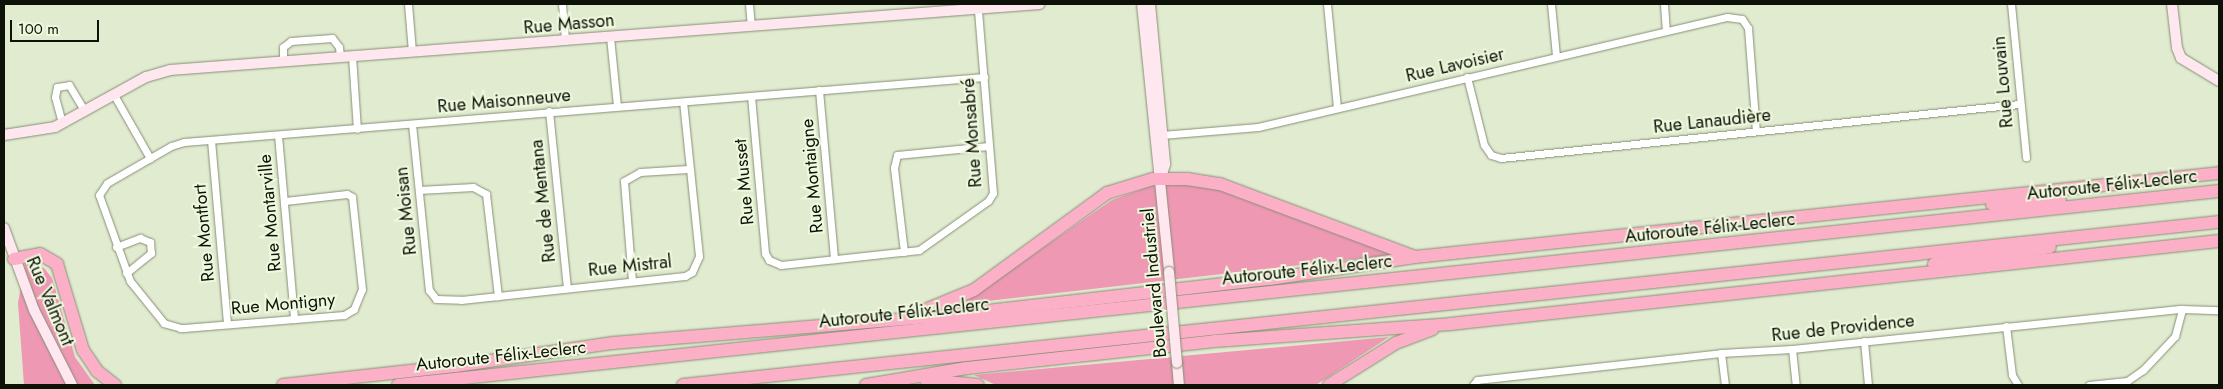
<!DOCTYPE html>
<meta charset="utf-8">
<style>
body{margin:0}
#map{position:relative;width:2223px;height:389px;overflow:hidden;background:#e1ebd0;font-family:Jost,sans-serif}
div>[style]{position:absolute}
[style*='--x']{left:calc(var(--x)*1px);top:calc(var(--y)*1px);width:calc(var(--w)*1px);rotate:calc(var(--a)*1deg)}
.green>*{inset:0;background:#ee98b4}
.roads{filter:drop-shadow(0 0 1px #868f76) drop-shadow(0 0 1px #868f76)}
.street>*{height:7px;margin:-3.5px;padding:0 3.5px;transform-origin:3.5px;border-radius:3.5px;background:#fff}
.secondary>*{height:10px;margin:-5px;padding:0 5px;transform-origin:5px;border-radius:5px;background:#fee7ee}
.highway>*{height:12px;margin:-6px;padding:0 6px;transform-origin:6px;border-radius:6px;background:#fbb0c7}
.bridges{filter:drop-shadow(0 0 1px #868f76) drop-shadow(0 0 1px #868f76)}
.secondary-bridge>*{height:10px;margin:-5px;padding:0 5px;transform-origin:5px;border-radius:5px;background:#fee7ee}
span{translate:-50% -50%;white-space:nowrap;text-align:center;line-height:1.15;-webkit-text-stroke:4px #eef8dd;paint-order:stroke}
.street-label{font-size:18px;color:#0e1108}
.frame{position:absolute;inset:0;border:5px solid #0e1108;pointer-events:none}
.scale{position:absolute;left:10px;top:20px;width:89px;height:22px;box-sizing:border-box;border:2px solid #0e1108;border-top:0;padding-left:6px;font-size:15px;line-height:18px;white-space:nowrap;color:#0e1108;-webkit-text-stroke:4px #eef8dd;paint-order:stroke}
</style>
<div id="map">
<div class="green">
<div style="clip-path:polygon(1177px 182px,1217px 188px,1397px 254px,962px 304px,1112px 200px,1151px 186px)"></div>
<div style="clip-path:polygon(25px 263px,44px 268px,52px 278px,75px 357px,95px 385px,24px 385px,18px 303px)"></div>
<div style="clip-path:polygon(1389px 337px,1316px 385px,996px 385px,974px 375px)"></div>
</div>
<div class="roads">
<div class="street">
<div style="--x:408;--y:4;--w:48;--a:85.2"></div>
<div style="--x:562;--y:4;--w:37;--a:85"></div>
<div style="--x:749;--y:4;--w:22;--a:85"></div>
<div style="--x:1327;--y:4;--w:104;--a:84.5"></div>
<div style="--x:1551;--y:4;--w:52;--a:84.5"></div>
<div style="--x:1664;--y:4;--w:26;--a:86"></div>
<div style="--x:2011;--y:4;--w:154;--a:84.4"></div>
<div style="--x:610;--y:37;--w:69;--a:84.2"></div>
<div style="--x:352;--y:56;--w:73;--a:86.1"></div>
<div style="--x:283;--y:61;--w:14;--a:-90"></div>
<div style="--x:283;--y:47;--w:10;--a:-37"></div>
<div style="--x:291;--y:41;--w:41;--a:-4.2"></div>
<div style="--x:332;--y:38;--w:11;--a:52"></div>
<div style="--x:339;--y:47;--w:10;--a:84"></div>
<div style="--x:1467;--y:77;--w:70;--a:76"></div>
<div style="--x:1484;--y:145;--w:12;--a:55"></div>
<div style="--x:1491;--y:155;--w:10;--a:17"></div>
<div style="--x:1501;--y:158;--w:521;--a:-5.95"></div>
<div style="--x:819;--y:90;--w:170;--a:84.9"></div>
<div style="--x:114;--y:95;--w:73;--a:60.3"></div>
<div style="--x:751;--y:96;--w:158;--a:84.9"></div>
<div style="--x:765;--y:253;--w:8;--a:60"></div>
<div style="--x:769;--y:260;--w:13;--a:23"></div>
<div style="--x:781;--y:265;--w:139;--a:-6.2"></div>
<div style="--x:919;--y:250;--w:85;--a:-35.4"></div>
<div style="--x:988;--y:201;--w:9;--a:-58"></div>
<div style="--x:993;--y:193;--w:185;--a:-94.7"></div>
<div style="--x:549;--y:111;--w:178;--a:84.2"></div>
<div style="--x:62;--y:123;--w:27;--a:-105"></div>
<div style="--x:55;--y:97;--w:10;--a:-79"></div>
<div style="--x:57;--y:87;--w:12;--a:-9"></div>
<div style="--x:69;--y:85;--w:29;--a:59"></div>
<div style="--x:412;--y:124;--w:167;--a:84.2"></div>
<div style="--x:429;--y:290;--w:11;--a:52"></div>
<div style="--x:436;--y:299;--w:25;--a:2"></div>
<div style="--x:461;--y:300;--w:225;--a:-6.1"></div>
<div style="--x:685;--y:276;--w:8;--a:-30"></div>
<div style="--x:692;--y:272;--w:17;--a:-66"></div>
<div style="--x:699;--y:256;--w:155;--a:-95.9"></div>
<div style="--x:278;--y:135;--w:185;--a:85"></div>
<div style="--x:1162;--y:135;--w:96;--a:-4.8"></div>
<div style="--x:1258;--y:127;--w:482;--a:-13.2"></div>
<div style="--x:1727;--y:17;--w:15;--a:8"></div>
<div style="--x:1742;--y:19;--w:11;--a:56"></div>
<div style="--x:1748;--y:28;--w:103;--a:85.6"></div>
<div style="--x:211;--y:140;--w:185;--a:85"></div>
<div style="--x:419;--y:190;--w:54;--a:-3.2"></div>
<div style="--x:473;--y:187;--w:15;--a:28"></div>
<div style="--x:486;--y:194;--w:103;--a:83.3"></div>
<div style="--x:285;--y:201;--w:62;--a:-6.4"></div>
<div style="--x:347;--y:194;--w:6;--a:31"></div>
<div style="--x:352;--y:197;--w:93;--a:83.8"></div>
<div style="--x:362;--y:289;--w:22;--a:112"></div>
<div style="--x:354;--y:309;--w:12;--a:149"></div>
<div style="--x:344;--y:315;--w:164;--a:175.4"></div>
<div style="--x:181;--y:328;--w:18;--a:-164"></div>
<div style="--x:164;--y:323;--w:54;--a:-129"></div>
<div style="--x:130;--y:281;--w:91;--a:-109.8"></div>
<div style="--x:99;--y:195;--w:14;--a:-56"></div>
<div style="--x:107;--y:183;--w:74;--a:-30"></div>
<div style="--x:171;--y:146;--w:14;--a:-17"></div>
<div style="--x:184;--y:142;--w:803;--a:-4.65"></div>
<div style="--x:116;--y:247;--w:26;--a:-21"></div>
<div style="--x:140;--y:238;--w:11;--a:22"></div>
<div style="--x:150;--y:242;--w:11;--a:85"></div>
<div style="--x:151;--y:253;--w:32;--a:141"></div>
<div style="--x:904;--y:252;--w:85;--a:-96.8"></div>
<div style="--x:894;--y:168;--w:13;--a:-77"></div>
<div style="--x:897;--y:155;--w:92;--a:-5.6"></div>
<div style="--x:632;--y:281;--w:100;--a:-94.6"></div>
<div style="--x:624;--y:181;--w:18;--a:-29"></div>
<div style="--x:640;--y:172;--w:48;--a:-3.6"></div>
<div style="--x:2006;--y:326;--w:49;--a:83"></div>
<div style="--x:2012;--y:375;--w:12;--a:59"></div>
<div style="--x:1864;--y:341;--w:44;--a:84.8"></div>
<div style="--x:1792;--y:349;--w:36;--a:84"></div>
<div style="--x:1721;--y:353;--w:32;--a:83"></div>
<div style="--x:1473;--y:385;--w:6;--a:-51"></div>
<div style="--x:1477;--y:380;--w:245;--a:-6.3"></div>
<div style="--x:1721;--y:353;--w:71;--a:-3.2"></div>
<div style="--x:1792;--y:349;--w:392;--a:-5.9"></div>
<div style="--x:2182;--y:309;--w:37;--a:2"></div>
<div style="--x:2089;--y:385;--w:38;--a:-6"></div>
<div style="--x:2127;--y:381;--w:19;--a:-35"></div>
<div style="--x:2143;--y:370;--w:47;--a:-46.7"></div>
<div style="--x:2175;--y:336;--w:28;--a:-75"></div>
</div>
<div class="secondary">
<div style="--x:1142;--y:4;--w:269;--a:84.2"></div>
<div style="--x:1150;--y:4;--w:161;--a:84.6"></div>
<div style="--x:1165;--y:164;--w:15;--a:106"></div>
<div style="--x:2172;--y:4;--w:44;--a:83.5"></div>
<div style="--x:2177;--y:48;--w:11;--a:68"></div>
<div style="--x:2181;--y:58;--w:44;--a:31.2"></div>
<div style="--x:4;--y:135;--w:52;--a:-8.9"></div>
<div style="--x:55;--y:127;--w:104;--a:-28.8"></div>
<div style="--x:146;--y:77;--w:25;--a:-16"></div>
<div style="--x:170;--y:70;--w:872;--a:-4.34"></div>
<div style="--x:4;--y:228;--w:87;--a:69.9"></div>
<div style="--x:34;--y:310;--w:84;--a:63.1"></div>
<div style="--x:1177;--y:363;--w:22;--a:85"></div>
</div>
<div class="highway">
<div style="--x:1992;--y:204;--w:68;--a:-3.4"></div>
<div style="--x:14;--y:259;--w:26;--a:-11"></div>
<div style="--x:40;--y:254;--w:20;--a:30"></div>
<div style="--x:57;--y:264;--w:90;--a:73.2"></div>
<div style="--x:83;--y:350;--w:25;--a:56"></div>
<div style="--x:97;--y:371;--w:23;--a:38"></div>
<div style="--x:1934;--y:264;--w:117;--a:-8.3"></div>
<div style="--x:920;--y:312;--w:58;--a:-22.2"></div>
<div style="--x:974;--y:290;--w:165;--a:-36.1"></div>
<div style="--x:1107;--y:193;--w:48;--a:-16.9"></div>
<div style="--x:1153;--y:179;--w:34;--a:0"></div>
<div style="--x:1187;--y:179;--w:33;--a:9"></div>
<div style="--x:1220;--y:184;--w:208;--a:20.5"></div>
<div style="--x:926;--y:380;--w:52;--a:5.5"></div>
<div style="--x:283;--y:385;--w:173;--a:-6.3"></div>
<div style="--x:455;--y:366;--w:160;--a:-8.3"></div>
<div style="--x:613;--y:343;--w:331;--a:-4.7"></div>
<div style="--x:943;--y:316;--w:329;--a:-6.5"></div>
<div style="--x:1270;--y:279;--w:147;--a:-8.6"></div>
<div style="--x:1415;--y:257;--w:808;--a:-5.96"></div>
<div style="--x:398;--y:385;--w:1831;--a:-6.08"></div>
<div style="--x:683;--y:385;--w:1545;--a:-6.06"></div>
<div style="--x:866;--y:385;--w:102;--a:-9.6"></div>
<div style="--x:967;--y:368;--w:249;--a:-6.2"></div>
<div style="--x:1215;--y:341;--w:236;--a:-4.1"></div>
<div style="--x:1450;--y:324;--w:773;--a:-6.16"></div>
<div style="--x:1329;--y:385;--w:79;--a:-32.1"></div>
<div style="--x:1396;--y:343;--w:39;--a:-21"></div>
</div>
</div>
<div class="bridges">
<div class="secondary-bridge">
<div style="--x:1169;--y:272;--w:91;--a:85"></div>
</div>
</div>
<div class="street-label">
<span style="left:569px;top:24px;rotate:-5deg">Rue Masson</span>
<span style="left:1455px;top:65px;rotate:-13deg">Rue Lavoisier</span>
<span style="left:2003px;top:82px;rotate:-95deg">Rue Louvain</span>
<span style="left:504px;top:101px;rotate:-5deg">Rue Maisonneuve</span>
<span style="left:1712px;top:121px;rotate:-6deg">Rue Lanaudière</span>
<span style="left:972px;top:133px;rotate:-94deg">Rue Monsabré</span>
<span style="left:812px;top:176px;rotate:-95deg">Rue Montaigne</span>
<span style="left:744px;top:182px;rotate:-95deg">Rue Musset</span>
<span style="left:2112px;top:185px;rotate:-6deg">Autoroute Félix-Leclerc</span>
<span style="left:543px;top:201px;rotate:-96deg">Rue de Mentana</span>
<span style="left:406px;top:211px;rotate:-96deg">Rue Moisan</span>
<span style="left:270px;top:213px;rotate:-95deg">Rue Montarville</span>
<span style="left:1710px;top:228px;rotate:-6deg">Autoroute Félix-Leclerc</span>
<span style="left:204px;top:233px;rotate:-95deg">Rue Montfort</span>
<span style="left:630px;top:266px;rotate:-6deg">Rue Mistral</span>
<span style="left:1307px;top:270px;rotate:-6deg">Autoroute Félix-Leclerc</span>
<span style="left:1154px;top:283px;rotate:-95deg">Boulevard Industriel</span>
<span style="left:50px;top:301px;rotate:67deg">Rue Valmont</span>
<span style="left:283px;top:304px;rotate:-5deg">Rue Montigny</span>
<span style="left:904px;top:313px;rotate:-6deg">Autoroute Félix-Leclerc</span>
<span style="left:1843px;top:328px;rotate:-6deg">Rue de Providence</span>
<span style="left:501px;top:356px;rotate:-6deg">Autoroute Félix-Leclerc</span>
</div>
<div class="frame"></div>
<div class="scale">100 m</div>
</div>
